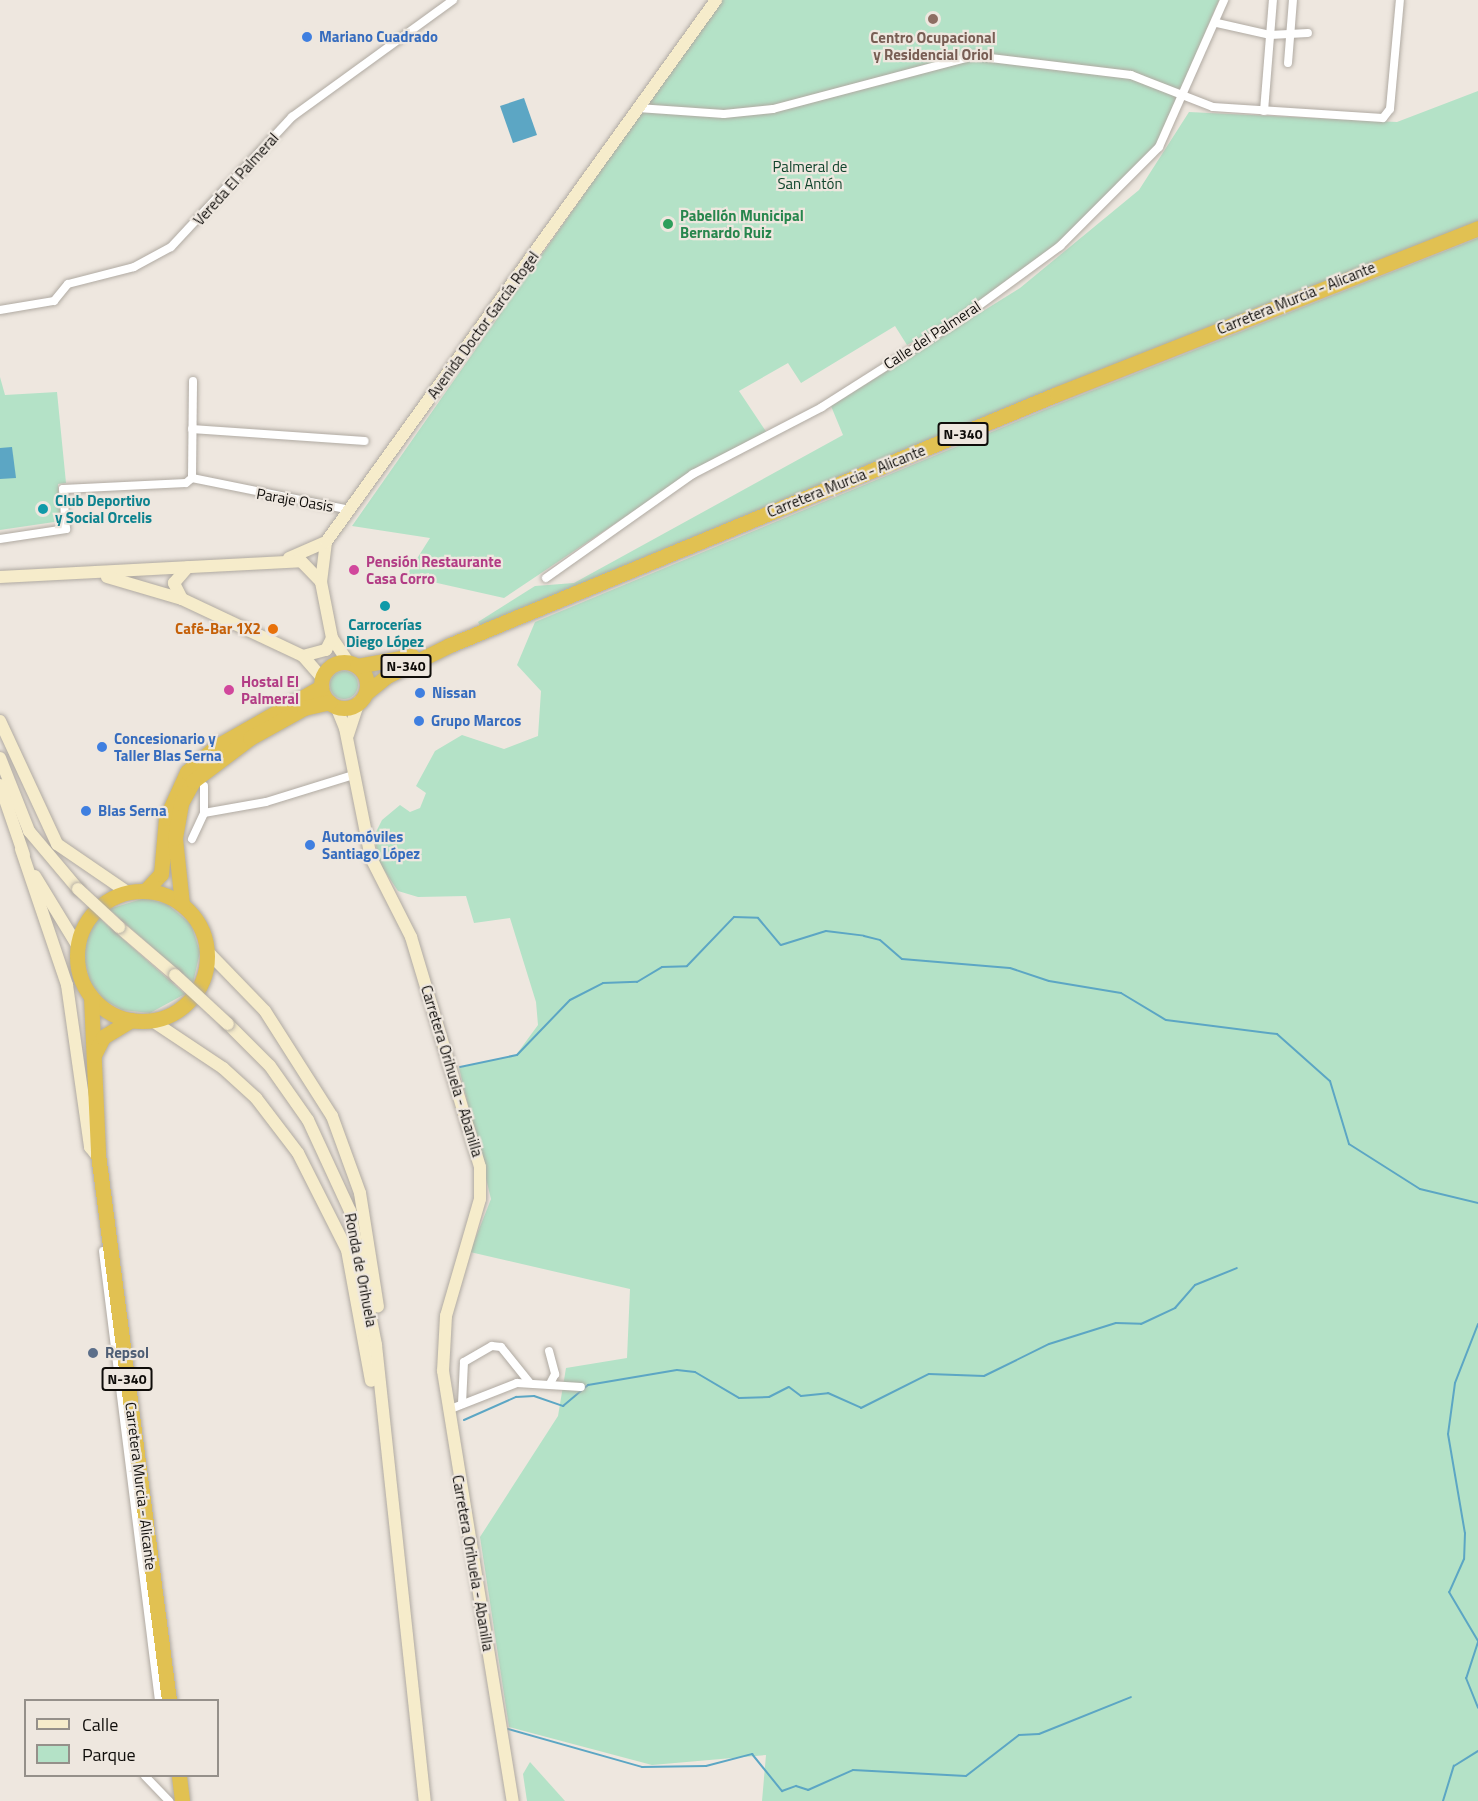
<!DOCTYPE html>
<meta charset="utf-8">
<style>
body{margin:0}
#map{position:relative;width:1478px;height:1801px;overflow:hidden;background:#eee7df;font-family:"Titillium Web",sans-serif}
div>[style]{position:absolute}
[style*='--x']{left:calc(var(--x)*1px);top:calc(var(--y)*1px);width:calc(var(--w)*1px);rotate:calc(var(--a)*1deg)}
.green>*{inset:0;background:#b4e2c7}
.round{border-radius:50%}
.water>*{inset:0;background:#5ca6c4}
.stream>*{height:2px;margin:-1px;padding:0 1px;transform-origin:1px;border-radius:1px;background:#5ca6c4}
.roads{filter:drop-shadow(0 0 2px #b0aaa2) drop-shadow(0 0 2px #b0aaa2)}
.street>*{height:8px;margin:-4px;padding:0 4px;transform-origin:4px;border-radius:4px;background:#fff}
.secondary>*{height:12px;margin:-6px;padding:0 6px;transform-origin:6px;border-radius:6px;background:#f6eccb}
.highway>*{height:15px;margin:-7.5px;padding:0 7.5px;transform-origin:7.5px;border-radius:7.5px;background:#e1c152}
.highway>.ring{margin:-7.5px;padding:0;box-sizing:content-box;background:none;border:15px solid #e1c152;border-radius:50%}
.bridges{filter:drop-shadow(0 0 2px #b0aaa2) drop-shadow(0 0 2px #b0aaa2)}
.secondary-bridge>*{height:12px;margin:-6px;padding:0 6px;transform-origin:6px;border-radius:6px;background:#f6eccb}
.dots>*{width:16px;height:16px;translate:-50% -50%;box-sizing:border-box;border:3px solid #eee7df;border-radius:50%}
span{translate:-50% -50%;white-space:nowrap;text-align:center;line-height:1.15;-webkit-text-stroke:4.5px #eee7df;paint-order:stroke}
.shield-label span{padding:2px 4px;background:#eee7df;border:2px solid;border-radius:4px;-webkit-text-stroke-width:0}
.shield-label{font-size:14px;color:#0f0d0a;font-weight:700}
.shop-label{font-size:15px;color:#366cbe;font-weight:700}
.left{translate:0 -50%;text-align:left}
.education-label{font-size:15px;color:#785e54;font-weight:700}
.park-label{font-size:15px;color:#10442c}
.street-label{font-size:15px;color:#0f0d0a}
.leisure-label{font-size:15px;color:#27864d;font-weight:700}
.culture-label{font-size:15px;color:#0d838f;font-weight:700}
.hotel-label{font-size:15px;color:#b23c85;font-weight:700}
.food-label{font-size:15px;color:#c56008;font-weight:700}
.right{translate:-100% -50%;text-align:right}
.service-label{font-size:15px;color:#4e5e75;font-weight:700}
.legend{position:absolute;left:24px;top:1699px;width:195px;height:78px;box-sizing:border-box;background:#eee7df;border:2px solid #95908a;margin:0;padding:8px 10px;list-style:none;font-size:18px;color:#0f0d0a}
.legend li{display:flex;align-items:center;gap:12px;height:30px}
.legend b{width:30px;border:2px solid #95908a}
</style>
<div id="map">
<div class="green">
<div style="clip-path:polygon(720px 0,1219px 0,1158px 143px,1057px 244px,951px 321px,907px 345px,895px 326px,801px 383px,788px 363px,739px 391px,767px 433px,695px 470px,504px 598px,406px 576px,430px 538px,352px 526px)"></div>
<div style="clip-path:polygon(1478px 91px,1478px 223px,481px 627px,478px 622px,535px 586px,574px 583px,843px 435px,831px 406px,1020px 288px,1139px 190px,1189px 112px,1397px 122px)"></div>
<div style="clip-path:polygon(1478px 238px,1478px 1801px,762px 1801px,766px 1755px,652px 1765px,509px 1727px,480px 1537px,558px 1416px,566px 1368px,627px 1358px,630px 1289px,470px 1252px,491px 1199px,459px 1068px,516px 1055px,538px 1025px,536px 1002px,510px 918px,474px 923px,466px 896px,418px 897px,398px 891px,380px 864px,374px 836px,382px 820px,400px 805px,410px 812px,420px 808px,426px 793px,416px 786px,435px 751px,462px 735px,504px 749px,538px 736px,541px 691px,517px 665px,535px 622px,1061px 403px)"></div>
<div style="clip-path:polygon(0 377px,5px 395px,57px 392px,66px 483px,58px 484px,61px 521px,0 530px)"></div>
<div class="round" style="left:330px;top:671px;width:28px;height:28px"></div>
<div style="clip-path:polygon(145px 898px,167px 904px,191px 924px,200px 952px,193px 983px,109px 909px)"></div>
<div style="clip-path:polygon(98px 918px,99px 918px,185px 994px,150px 1013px,122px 1010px,104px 1000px,90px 982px,84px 958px,88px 933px)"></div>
<div style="clip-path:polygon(530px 1762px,565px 1801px,527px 1801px,523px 1774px)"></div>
</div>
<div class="water">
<div style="clip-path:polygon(524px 98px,537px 135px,513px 143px,500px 106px)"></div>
<div style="clip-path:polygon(12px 447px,16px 478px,0 479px,0 448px)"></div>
</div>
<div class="stream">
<div style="--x:460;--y:1067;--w:58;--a:-11.9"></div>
<div style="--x:517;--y:1055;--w:76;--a:-46.1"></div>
<div style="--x:570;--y:1000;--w:37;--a:-27"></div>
<div style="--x:603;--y:983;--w:34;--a:-2"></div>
<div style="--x:637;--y:982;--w:29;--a:-31"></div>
<div style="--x:662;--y:967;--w:25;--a:-2"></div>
<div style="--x:687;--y:966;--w:68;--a:-46.2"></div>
<div style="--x:734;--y:917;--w:24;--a:2"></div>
<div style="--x:758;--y:918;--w:35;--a:50"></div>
<div style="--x:781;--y:945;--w:47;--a:-17.3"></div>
<div style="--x:826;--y:931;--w:38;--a:7"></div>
<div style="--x:864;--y:936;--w:16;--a:14"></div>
<div style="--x:880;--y:940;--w:29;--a:41"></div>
<div style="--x:902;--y:959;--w:108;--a:4.8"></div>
<div style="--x:1010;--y:968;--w:41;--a:18.4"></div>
<div style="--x:1049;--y:981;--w:73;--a:9.5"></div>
<div style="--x:1121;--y:993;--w:52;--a:31"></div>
<div style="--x:1166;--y:1020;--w:112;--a:7.2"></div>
<div style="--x:1277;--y:1034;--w:71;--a:41.6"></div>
<div style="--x:1330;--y:1081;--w:66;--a:73.2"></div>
<div style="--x:1349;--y:1144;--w:84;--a:32.4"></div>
<div style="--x:1420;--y:1189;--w:60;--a:13.6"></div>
<div style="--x:1478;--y:1324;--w:63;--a:111.3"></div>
<div style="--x:1455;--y:1383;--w:51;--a:97.8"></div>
<div style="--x:1448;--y:1434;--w:100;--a:80.3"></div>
<div style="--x:1465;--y:1533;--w:26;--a:92"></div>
<div style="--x:1464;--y:1559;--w:36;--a:114"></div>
<div style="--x:1449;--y:1592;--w:57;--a:59.4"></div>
<div style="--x:464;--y:1420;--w:57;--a:-23.9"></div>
<div style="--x:516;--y:1397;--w:18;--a:-3"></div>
<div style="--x:534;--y:1396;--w:31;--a:19"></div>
<div style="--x:563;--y:1406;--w:33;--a:-40"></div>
<div style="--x:588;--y:1385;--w:90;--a:-9.6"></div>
<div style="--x:677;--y:1370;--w:18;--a:6"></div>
<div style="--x:695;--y:1372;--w:51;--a:30.6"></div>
<div style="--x:739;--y:1398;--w:30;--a:-2"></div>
<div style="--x:769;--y:1397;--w:22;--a:-27"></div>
<div style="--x:789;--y:1387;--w:15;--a:37"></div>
<div style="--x:801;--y:1396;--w:27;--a:-6"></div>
<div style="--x:828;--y:1393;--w:36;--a:24"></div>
<div style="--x:861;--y:1408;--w:76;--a:-26.6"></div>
<div style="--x:929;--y:1374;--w:55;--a:2.1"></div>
<div style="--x:984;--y:1376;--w:72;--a:-26.2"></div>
<div style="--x:1049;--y:1344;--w:70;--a:-17.4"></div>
<div style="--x:1116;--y:1323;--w:25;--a:2"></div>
<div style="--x:1141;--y:1324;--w:38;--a:-25"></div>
<div style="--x:1175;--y:1308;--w:30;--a:-49"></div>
<div style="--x:1195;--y:1285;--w:45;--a:-22"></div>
<div style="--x:1478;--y:1642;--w:38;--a:108"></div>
<div style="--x:1466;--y:1678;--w:32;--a:68"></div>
<div style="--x:508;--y:1729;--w:139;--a:15.8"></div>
<div style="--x:642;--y:1767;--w:64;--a:-0.9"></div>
<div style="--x:706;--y:1766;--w:48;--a:-14.6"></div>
<div style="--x:752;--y:1754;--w:48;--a:51"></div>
<div style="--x:782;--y:1791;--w:15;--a:-20"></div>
<div style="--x:796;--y:1786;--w:13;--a:18"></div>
<div style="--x:808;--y:1790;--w:49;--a:-24"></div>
<div style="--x:853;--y:1770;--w:113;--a:3"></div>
<div style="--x:966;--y:1776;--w:67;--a:-37.7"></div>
<div style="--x:1019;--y:1735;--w:20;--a:-3"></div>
<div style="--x:1039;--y:1734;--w:99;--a:-21.9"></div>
<div style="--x:1443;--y:1801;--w:37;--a:-73"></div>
<div style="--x:1454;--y:1766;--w:28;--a:-32"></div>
</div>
<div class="roads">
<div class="street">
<div style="--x:1217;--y:23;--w:54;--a:12.8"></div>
<div style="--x:1270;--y:35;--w:38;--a:-3"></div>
<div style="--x:1288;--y:63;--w:63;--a:-85.5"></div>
<div style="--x:638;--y:108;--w:86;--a:4"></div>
<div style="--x:724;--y:114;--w:49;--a:-5.8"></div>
<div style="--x:773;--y:109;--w:208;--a:-14.8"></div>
<div style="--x:974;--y:56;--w:158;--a:6.9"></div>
<div style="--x:1131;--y:75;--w:88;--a:21.3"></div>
<div style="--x:1213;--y:107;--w:170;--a:3.7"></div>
<div style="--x:1383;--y:118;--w:11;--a:-52"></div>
<div style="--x:1390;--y:109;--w:109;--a:-84.8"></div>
<div style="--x:1264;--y:111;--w:111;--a:-85.4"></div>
<div style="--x:0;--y:310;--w:55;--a:-9.5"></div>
<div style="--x:54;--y:301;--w:22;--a:-51"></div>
<div style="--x:68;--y:284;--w:68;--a:-14.4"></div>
<div style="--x:134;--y:267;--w:42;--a:-28.4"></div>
<div style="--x:171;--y:247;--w:178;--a:-47.1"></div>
<div style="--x:292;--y:117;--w:199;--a:-36"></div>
<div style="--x:192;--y:429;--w:173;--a:4"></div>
<div style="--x:192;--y:478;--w:97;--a:-89.4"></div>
<div style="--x:0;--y:539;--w:67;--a:-8.6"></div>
<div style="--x:66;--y:529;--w:40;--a:-94.3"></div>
<div style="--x:63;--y:489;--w:123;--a:-2.8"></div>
<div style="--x:186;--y:483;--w:8;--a:-40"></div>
<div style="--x:192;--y:478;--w:161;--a:11.4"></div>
<div style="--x:546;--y:578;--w:180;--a:-35.3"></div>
<div style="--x:693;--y:474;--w:145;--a:-27.4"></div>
<div style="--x:822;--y:407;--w:166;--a:-32.4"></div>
<div style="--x:962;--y:318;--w:122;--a:-36.3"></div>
<div style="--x:1060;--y:246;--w:140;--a:-45"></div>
<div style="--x:1159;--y:147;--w:161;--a:-66.1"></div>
<div style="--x:204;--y:813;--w:63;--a:-10.1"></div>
<div style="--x:266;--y:802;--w:91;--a:-17.2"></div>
<div style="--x:192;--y:839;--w:29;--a:-65"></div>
<div style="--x:204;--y:813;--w:27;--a:-90"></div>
<div style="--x:103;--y:1251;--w:452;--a:82.9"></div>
<div style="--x:549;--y:1351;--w:24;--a:75"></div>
<div style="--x:555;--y:1374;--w:11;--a:117"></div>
<div style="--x:462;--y:1404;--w:42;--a:-87.3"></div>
<div style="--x:464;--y:1362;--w:32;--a:-30"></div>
<div style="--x:492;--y:1346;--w:9;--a:6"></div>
<div style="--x:501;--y:1347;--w:45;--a:51.3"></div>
<div style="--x:448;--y:1410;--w:74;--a:-21.4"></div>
<div style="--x:517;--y:1383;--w:64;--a:3.6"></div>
<div style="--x:145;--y:1776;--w:35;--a:46"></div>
</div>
<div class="secondary">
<div style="--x:289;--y:558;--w:40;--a:-23.4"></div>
<div style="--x:0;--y:577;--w:301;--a:-3"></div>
<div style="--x:301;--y:561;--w:29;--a:46"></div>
<div style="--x:321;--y:582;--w:57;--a:78.9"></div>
<div style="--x:332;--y:638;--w:29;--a:56"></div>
<div style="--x:107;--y:577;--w:78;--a:16.3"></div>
<div style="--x:182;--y:599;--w:134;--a:25.2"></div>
<div style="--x:303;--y:656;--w:24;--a:-15"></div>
<div style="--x:326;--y:650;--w:13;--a:-63"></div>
<div style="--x:321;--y:582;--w:40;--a:-82.9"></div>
<div style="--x:326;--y:542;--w:668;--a:-54.26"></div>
<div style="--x:182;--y:599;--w:18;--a:-117"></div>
<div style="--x:174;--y:583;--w:21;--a:-49"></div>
<div style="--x:303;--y:656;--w:29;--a:49"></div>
<div style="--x:336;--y:706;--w:24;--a:68"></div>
<div style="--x:345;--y:728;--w:133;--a:78.7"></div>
<div style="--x:371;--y:858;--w:89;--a:63.1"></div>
<div style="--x:411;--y:937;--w:240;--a:73.3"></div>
<div style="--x:480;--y:1167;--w:32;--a:90"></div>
<div style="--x:480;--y:1199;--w:122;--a:106.2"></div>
<div style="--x:446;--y:1316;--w:55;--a:93.1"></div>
<div style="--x:443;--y:1371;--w:436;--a:80.8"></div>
<div style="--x:0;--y:721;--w:136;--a:65.1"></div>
<div style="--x:57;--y:844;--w:85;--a:34.4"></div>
<div style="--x:348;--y:735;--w:35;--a:-72"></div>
<div style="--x:0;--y:758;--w:79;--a:68.3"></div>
<div style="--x:29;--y:831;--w:76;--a:49.8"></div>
<div style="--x:0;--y:785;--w:74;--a:71.1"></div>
<div style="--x:21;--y:849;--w:144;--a:71.3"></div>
<div style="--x:67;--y:985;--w:164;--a:81.9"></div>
<div style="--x:90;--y:1147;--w:13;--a:51"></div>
<div style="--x:35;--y:876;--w:81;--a:58.7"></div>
<div style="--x:119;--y:927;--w:74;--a:40.6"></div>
<div style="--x:207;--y:951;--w:83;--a:46"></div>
<div style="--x:265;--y:1011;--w:125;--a:57.5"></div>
<div style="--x:332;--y:1116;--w:82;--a:70"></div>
<div style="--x:360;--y:1193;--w:115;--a:81"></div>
<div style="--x:151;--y:1020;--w:87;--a:33.7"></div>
<div style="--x:223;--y:1068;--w:45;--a:42.3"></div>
<div style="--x:256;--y:1098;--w:69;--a:52.6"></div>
<div style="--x:298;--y:1153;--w:109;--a:63.2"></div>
<div style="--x:347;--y:1250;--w:133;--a:79.6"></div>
<div style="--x:228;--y:1024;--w:59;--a:45"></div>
<div style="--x:270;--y:1066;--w:66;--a:54.9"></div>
<div style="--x:308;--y:1120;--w:100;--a:65.2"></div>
<div style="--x:350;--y:1211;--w:136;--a:79"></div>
<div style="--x:376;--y:1345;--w:459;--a:83.9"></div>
</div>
<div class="highway">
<div class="ring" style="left:321px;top:662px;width:31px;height:31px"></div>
<div style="--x:357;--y:666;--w:56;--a:-10.3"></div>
<div style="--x:366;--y:693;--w:27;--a:-39"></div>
<div style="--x:387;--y:676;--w:70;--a:-26.2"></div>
<div style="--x:450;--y:645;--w:657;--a:-22.47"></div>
<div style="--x:1057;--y:394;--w:453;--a:-21.5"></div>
<div class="ring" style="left:77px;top:891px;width:115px;height:115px"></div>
<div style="--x:145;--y:891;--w:23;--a:-47"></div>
<div style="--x:161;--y:874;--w:56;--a:-84.9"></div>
<div style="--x:166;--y:818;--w:51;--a:-65.5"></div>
<div style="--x:187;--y:772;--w:40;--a:-41"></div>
<div style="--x:217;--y:746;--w:120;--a:-29.6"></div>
<div style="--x:182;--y:904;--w:66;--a:-96.1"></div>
<div style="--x:175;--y:838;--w:36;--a:-80"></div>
<div style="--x:181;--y:803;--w:25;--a:-61"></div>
<div style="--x:193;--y:781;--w:71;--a:-37"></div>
<div style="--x:250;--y:738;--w:62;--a:-29.1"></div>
<div style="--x:304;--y:708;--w:26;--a:-13"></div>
<div style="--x:91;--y:997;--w:157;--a:87.4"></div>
<div style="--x:98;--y:1154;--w:551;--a:82.59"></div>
<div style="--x:94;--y:1055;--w:20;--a:-63"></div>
<div style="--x:103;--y:1037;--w:33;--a:-31"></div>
<div style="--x:179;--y:1776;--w:25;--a:83"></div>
</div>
</div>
<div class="bridges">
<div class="secondary-bridge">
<div style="--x:78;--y:889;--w:56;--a:42.8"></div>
<div style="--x:175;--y:975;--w:72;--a:42.8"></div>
</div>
</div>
<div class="dots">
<div style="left:933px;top:19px;background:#8d6e63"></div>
<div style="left:307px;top:37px;background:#3f7fe0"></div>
<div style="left:668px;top:224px;background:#2e9e5b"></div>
<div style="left:43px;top:509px;background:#0f9aa8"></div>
<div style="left:354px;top:570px;background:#d1479c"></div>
<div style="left:385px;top:606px;background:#0f9aa8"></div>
<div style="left:273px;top:629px;background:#e8710a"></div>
<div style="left:229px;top:690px;background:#d1479c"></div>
<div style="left:420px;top:693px;background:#3f7fe0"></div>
<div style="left:419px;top:721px;background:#3f7fe0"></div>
<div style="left:102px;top:747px;background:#3f7fe0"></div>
<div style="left:86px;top:811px;background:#3f7fe0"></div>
<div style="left:310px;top:845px;background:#3f7fe0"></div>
<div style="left:93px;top:1353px;background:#5c6f8a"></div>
</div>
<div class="shield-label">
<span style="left:963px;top:434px">N-340</span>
<span style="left:406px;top:666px">N-340</span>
<span style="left:127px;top:1379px">N-340</span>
</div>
<div class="shop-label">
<span class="left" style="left:319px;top:37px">Mariano Cuadrado</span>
<span class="left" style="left:432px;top:693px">Nissan</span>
<span class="left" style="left:431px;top:721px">Grupo Marcos</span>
<span class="left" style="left:114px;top:747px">Concesionario y<br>Taller Blas Serna</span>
<span class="left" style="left:98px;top:811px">Blas Serna</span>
<span class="left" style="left:322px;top:845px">Automóviles<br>Santiago López</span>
</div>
<div class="education-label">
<span style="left:933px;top:46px">Centro Ocupacional<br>y Residencial Oriol</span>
</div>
<div class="park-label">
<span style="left:810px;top:175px">Palmeral de<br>San Antón</span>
</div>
<div class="street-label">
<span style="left:236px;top:179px;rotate:-48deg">Vereda El Palmeral</span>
<span style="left:1296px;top:298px;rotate:-22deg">Carretera Murcia - Alicante</span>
<span style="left:483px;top:325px;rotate:-54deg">Avenida Doctor García Rogel</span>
<span style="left:932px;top:335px;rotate:-33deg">Calle del Palmeral</span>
<span style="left:846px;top:481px;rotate:-22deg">Carretera Murcia - Alicante</span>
<span style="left:295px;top:500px;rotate:10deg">Paraje Oasis</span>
<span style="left:452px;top:1071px;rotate:73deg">Carretera Orihuela - Abanilla</span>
<span style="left:361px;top:1270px;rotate:79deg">Ronda de Orihuela</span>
<span style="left:141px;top:1486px;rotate:83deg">Carretera Murcia - Alicante</span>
<span style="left:473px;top:1563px;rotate:80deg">Carretera Orihuela - Abanilla</span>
</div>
<div class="leisure-label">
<span class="left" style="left:680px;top:224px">Pabellón Municipal<br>Bernardo Ruiz</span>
</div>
<div class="culture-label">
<span class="left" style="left:55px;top:509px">Club Deportivo<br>y Social Orcelis</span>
<span style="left:385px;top:633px">Carrocerías<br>Diego López</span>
</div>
<div class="hotel-label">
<span class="left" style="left:366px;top:570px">Pensión Restaurante<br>Casa Corro</span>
<span class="left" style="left:241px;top:690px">Hostal El<br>Palmeral</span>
</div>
<div class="food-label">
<span class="right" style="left:261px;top:629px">Café-Bar 1X2</span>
</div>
<div class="service-label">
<span class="left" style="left:105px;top:1353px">Repsol</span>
</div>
<ul class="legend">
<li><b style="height:8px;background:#f6eccb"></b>Calle</li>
<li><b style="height:16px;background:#b4e2c7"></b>Parque</li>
</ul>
</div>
